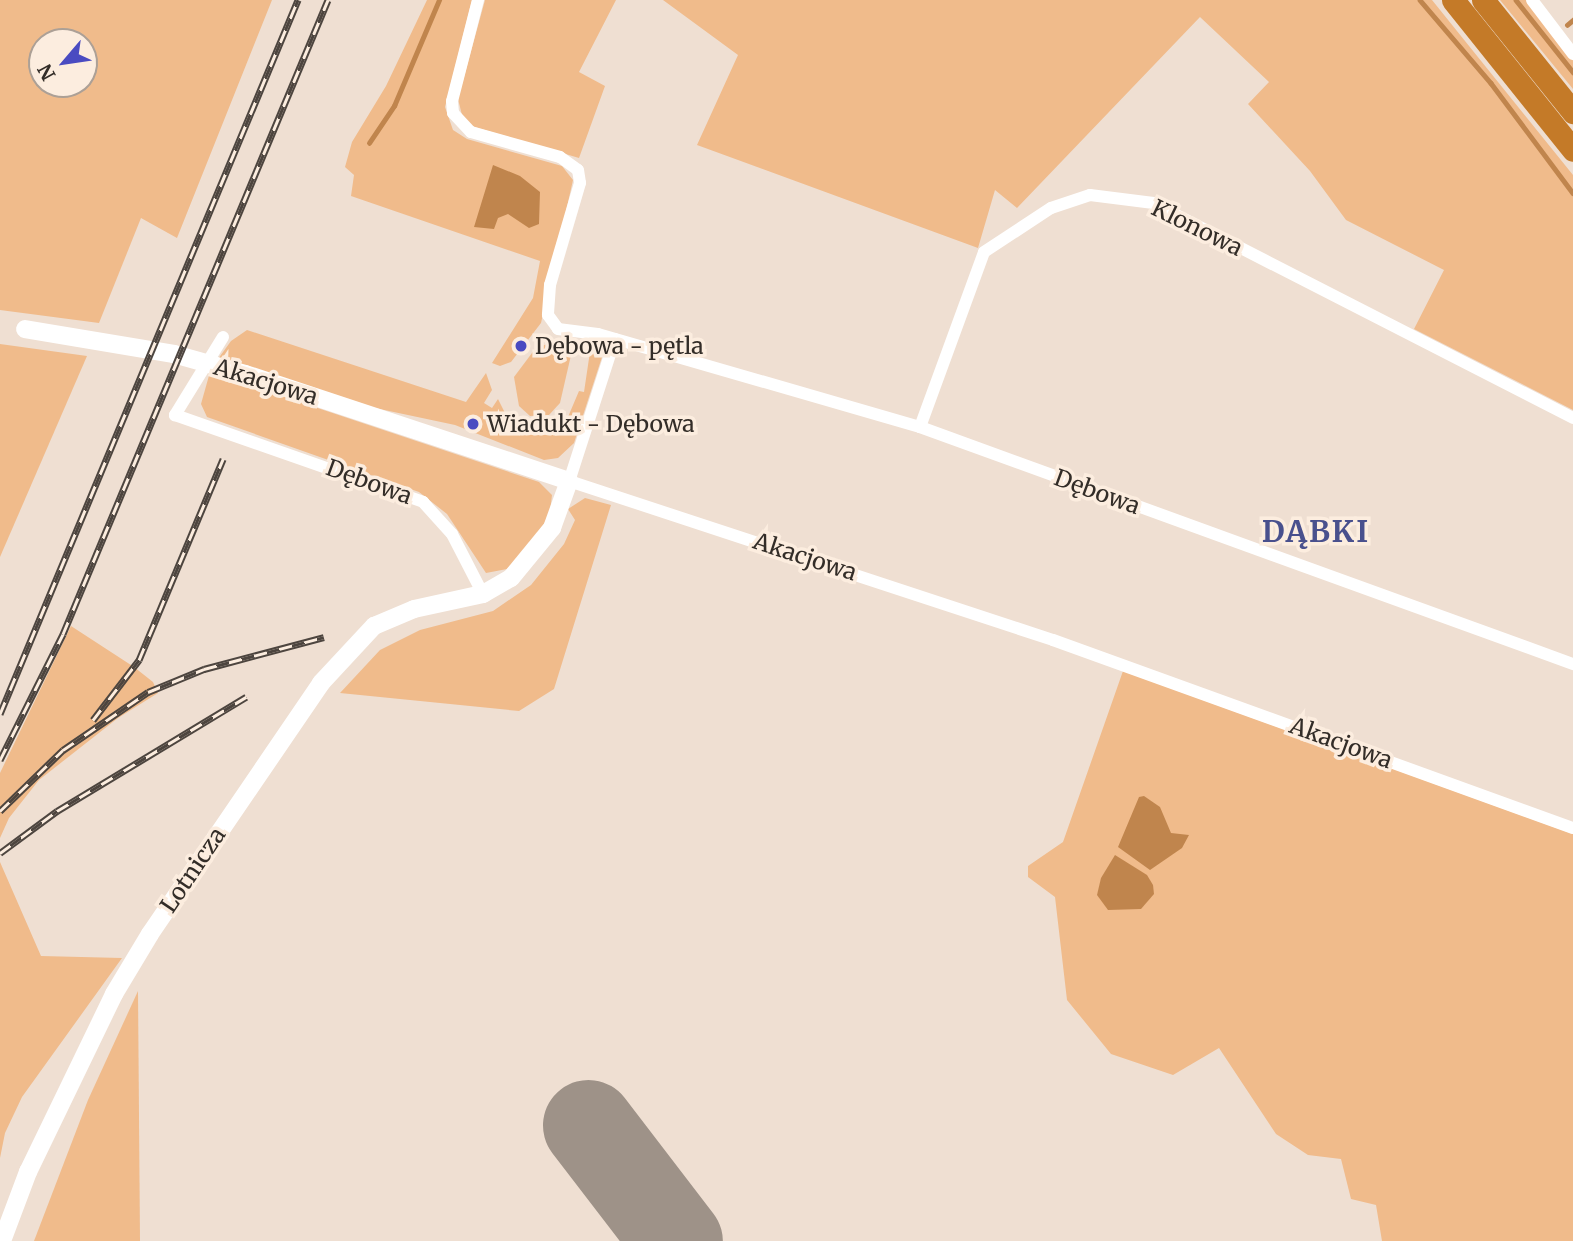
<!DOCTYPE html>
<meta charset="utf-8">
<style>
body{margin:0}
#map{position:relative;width:1573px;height:1241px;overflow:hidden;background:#efdfd2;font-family:Merriweather,serif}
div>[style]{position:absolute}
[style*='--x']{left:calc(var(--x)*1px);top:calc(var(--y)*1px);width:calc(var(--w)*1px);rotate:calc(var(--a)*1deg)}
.green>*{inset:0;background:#f0bb8b}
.water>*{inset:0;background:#c0854d}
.stream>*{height:4.5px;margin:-2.25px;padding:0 2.25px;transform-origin:2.25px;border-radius:2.25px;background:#c0854d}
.runway>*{height:91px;margin:-45.5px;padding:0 45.5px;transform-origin:45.5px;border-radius:45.5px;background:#9e9288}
.street>*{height:12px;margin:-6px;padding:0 6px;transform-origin:6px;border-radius:6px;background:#fff}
.secondary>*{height:18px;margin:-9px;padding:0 9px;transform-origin:9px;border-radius:9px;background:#fff}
.highway>*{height:23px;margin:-11.5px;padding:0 11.5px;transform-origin:11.5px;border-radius:11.5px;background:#c47a28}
.rail>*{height:7px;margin-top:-3.5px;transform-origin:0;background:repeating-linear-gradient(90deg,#fceddf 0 13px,#4d453f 0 26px);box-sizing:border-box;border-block:2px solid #4d453f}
.dots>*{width:19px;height:19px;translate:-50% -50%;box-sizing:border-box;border:4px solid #fceddf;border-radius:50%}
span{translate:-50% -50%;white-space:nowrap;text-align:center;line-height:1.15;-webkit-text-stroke:7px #fceddf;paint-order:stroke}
.street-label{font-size:23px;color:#332d28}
.poi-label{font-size:23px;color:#332d28}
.left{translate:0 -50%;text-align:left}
.district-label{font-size:30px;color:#49508d;font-weight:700;letter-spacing:2px}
.north{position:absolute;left:28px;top:28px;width:70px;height:70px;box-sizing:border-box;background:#fceddf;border:2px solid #aca096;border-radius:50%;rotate:241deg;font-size:19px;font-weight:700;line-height:28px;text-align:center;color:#332d28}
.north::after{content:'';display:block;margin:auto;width:24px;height:32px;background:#4a4bc1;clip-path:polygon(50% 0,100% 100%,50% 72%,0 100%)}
</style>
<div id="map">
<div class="green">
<div style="clip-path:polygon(evenodd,0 0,272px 0,177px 238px,141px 218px,99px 323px,0 310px,0 0,42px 42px,84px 42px,84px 84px,42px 84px,42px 42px)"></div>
<div style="clip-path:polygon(427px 0,472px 0,445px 107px,453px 130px,467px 139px,562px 166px,573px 180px,541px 323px,511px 362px,500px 366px,492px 363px,533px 298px,540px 261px,351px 196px,354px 175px,345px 167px,352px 142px,386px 86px)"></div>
<div style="clip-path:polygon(485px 0,616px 0,579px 72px,605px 86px,579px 158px,471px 126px,462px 115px,458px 99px)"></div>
<div style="clip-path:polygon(663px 0,1432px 0,1573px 175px,1573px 410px,1414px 329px,1444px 270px,1346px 220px,1310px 171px,1248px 104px,1269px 82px,1200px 17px,1017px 208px,995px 190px,978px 248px,697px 145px,738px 55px)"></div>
<div style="clip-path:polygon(1500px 0,1532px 0,1573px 54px,1573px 89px)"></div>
<div style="clip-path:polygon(247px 330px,466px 402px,486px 373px,492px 390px,484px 403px,492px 408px,498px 399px,508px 419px,531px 433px,550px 432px,565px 424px,579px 391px,584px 392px,591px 345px,599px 343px,603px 354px,574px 443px,558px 458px,544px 460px,455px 425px,375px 408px,218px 359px,231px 341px)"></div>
<div style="clip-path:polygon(568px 335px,574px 342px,560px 403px,549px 415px,530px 416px,519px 406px,514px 377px,535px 349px)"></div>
<div style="clip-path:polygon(0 344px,87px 356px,0 557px)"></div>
<div style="clip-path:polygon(210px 372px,539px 482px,552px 495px,550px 512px,541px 531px,507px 569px,486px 573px,447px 514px,419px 492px,207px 417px,201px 404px)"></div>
<div style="clip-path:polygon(585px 498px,611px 505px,554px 689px,519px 711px,340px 693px,380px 650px,420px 630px,493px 611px,531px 585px,564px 544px,575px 520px,568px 509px)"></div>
<div style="clip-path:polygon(71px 626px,134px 667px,153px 682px,158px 693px,118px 718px,39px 780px,9px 818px,0 838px,0 862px,41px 956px,122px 958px,22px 1097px,5px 1133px,0 1158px,0 773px)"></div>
<div style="clip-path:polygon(1123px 671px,1573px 834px,1573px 1241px,1382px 1241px,1376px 1205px,1351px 1199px,1341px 1159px,1308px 1155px,1276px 1134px,1219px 1048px,1173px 1075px,1111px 1054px,1067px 1000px,1055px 897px,1028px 877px,1028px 866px,1063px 842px)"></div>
<div style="clip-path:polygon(138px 991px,140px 1241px,34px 1241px,88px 1100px)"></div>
</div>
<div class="water">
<div style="clip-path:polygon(493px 165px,520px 176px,540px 192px,539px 224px,529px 228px,508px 214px,498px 218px,494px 229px,474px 227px)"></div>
<div style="clip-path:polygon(1144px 796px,1160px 807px,1171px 833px,1189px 835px,1182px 848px,1150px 870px,1118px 847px,1139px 797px)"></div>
<div style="clip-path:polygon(1115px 855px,1147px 875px,1153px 885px,1154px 894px,1141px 909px,1108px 910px,1097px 895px,1101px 878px)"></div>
</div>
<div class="stream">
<div style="--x:1420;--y:0;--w:109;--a:49.5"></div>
<div style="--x:1491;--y:83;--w:137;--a:53.3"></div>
<div style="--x:1516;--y:0;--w:92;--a:51.6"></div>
<div style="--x:1567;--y:25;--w:8;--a:-40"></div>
<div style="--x:369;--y:143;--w:45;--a:-56"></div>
<div style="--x:394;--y:106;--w:115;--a:-67"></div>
</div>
<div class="runway">
<div style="--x:588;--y:1125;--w:146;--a:52.5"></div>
</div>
<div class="street">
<div style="--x:478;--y:0;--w:104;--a:104.4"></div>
<div style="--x:452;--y:101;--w:12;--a:85"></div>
<div style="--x:453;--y:113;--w:26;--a:47"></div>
<div style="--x:471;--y:132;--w:92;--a:15.7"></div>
<div style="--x:560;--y:157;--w:22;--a:36"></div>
<div style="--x:578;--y:170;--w:13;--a:81"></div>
<div style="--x:580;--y:183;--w:106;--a:106.4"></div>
<div style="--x:550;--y:285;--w:30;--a:94"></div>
<div style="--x:548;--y:315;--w:17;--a:54"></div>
<div style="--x:558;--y:329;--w:40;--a:7.1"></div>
<div style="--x:598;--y:334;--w:335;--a:16.1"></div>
<div style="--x:920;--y:427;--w:695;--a:19.95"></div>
<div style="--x:1532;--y:0;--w:68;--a:52.8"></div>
<div style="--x:223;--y:337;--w:92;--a:121.6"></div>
<div style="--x:175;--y:415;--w:263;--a:19.3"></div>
<div style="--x:423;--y:502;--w:43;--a:47.8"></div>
<div style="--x:452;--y:534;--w:68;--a:62.7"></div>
<div style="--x:615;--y:339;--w:149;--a:107.9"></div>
<div style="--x:569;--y:481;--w:509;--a:18.19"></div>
<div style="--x:1053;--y:640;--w:553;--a:19.88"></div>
<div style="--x:920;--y:427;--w:186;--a:-69.9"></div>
<div style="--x:984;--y:252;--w:80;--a:-33.3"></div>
<div style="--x:1051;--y:208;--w:41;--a:-18.4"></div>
<div style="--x:1090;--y:195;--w:64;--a:7.2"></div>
<div style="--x:1153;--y:203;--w:472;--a:27.1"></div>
</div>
<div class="secondary">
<div style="--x:2;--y:1241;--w:74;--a:-69.4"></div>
<div style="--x:28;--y:1172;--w:198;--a:-64.2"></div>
<div style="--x:114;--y:994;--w:70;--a:-59"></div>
<div style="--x:150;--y:934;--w:304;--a:-55.7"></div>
<div style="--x:321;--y:683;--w:78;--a:-47.1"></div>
<div style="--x:374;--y:626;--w:43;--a:-23"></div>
<div style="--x:414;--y:609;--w:71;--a:-12.3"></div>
<div style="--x:483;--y:594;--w:32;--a:-30"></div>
<div style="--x:511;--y:578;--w:65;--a:-50.6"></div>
<div style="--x:552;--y:528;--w:50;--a:-70.1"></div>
<div style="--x:569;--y:481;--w:341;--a:-161.7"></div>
<div style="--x:245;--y:374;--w:74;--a:-164.3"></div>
<div style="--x:174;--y:354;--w:151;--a:-170.5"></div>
</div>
<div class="highway">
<div style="--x:1453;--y:0;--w:192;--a:51.3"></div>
<div style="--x:1483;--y:0;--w:144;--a:51.2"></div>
</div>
<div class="rail">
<div style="--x:0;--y:714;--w:774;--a:-67.35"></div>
<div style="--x:93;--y:720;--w:76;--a:-52.5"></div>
<div style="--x:139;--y:660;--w:218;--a:-67.3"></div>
<div style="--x:0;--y:760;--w:141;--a:-63.4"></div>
<div style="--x:63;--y:634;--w:687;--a:-67.32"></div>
<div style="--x:0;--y:811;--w:88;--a:-44.1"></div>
<div style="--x:63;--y:750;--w:103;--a:-34.3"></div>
<div style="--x:148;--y:692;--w:61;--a:-22.3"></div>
<div style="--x:204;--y:669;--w:124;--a:-14.9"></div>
<div style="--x:0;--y:853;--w:71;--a:-36.4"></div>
<div style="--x:57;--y:811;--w:221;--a:-31.1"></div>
</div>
<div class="dots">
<div style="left:521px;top:346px;background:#4a4bc1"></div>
<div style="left:473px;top:424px;background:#4a4bc1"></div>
</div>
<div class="street-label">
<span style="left:1197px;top:228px;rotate:26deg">Klonowa</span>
<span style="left:266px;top:382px;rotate:17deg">Akacjowa</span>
<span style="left:369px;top:482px;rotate:20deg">Dębowa</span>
<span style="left:1097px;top:492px;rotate:20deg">Dębowa</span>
<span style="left:805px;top:557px;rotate:18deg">Akacjowa</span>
<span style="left:1341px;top:743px;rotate:20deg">Akacjowa</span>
<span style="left:193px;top:870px;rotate:-56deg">Lotnicza</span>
</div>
<div class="poi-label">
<span class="left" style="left:535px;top:346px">Dębowa - pętla</span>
<span class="left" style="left:487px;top:424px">Wiadukt - Dębowa</span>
</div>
<div class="district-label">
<span style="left:1316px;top:531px">DĄBKI</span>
</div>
<div class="north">N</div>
</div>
